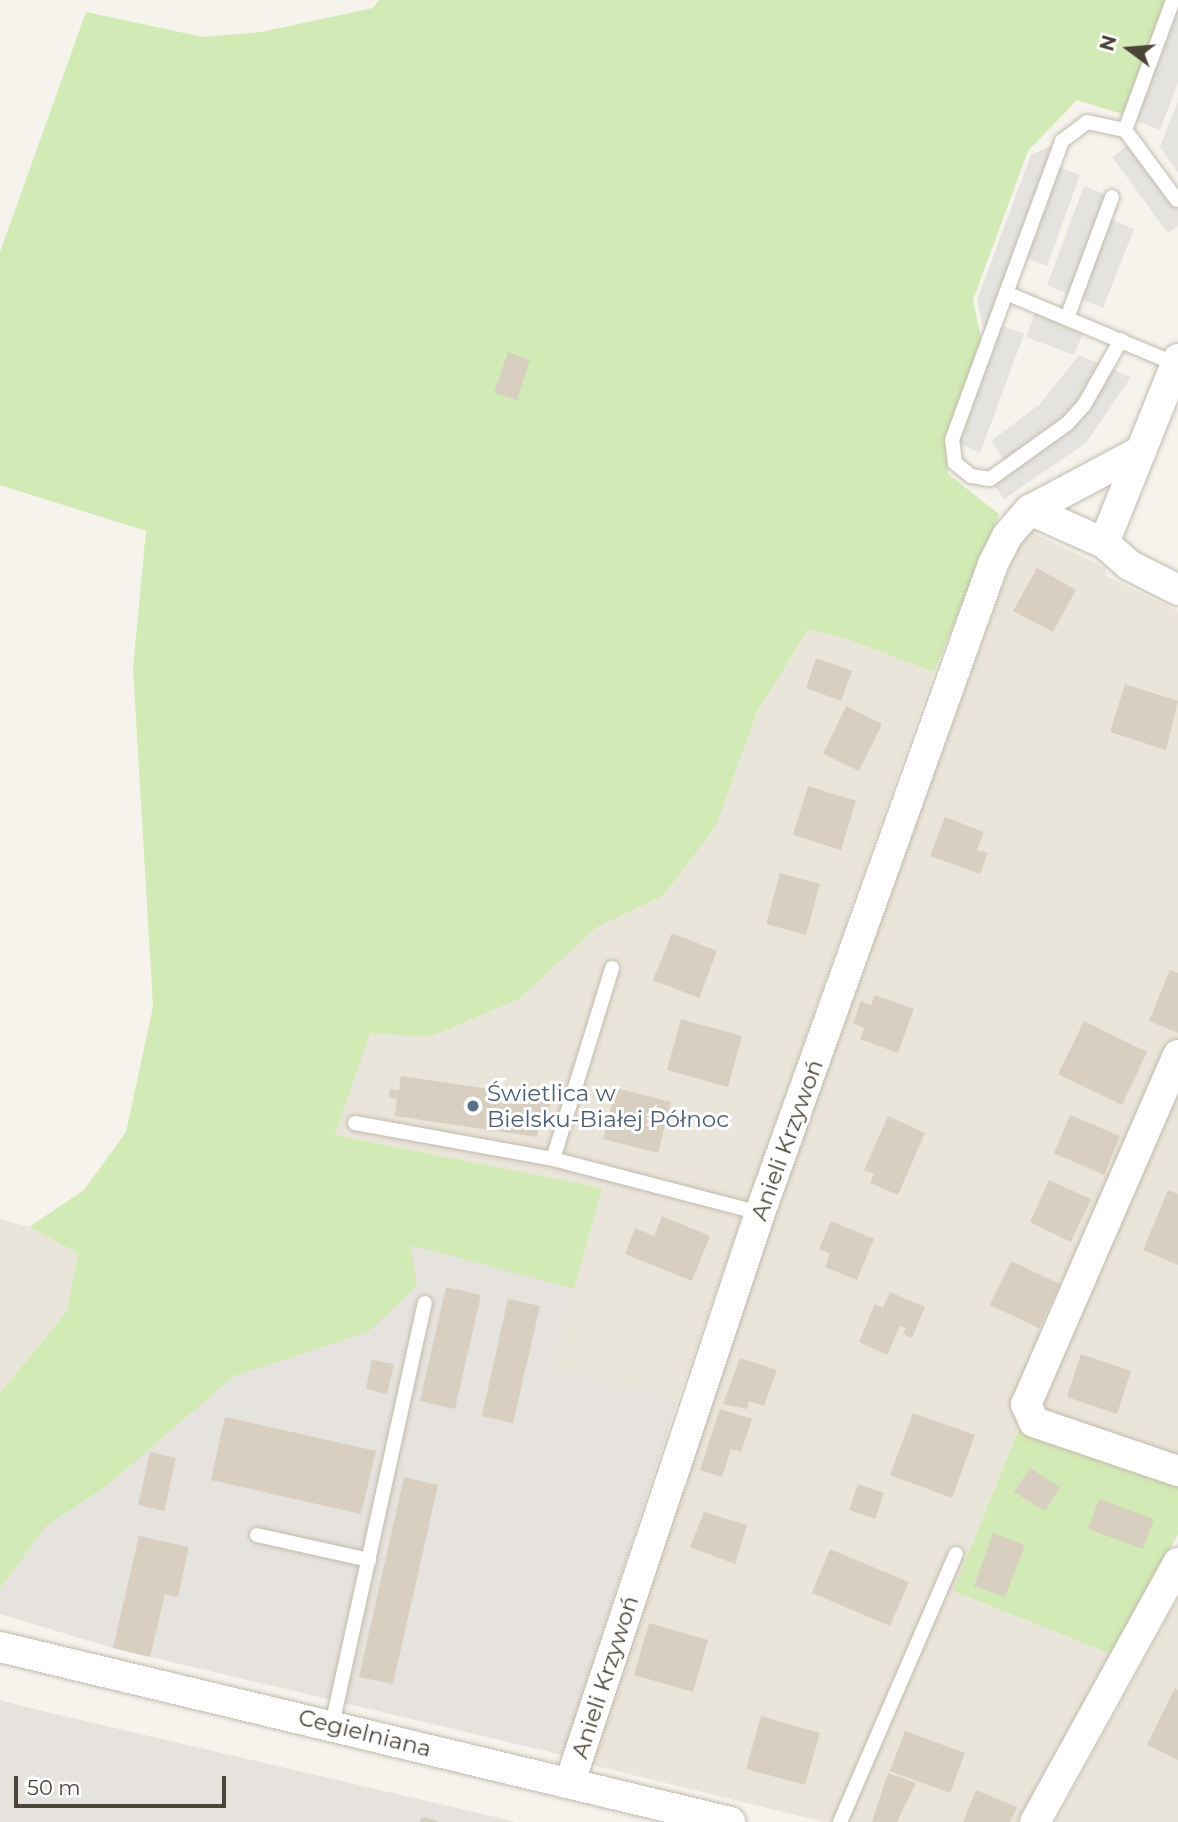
<!DOCTYPE html>
<meta charset="utf-8">
<style>
body{margin:0}
#map{position:relative;width:1178px;height:1822px;overflow:hidden;background:#f6f3ec;font-family:Montserrat,sans-serif}
div>[style]{position:absolute}
[style*='--x']{left:calc(var(--x)*1px);top:calc(var(--y)*1px);width:calc(var(--w)*1px);rotate:calc(var(--a)*1deg)}
.residential>*{inset:0;background:#eae5da}
.industrial>*{inset:0;background:#e6e2dd}
.green>*{inset:0;background:#d2eab5}
.parking>*{inset:0;background:#e5e3e0}
.building>*{inset:0;background:#d8cfc1}
.roads{filter:drop-shadow(0 0 2px #c2bbae) drop-shadow(0 0 2px #c2bbae)}
.service>*{height:14px;margin:-7px;padding:0 7px;transform-origin:7px;border-radius:7px;background:#fff}
.minor>*{height:30px;margin:-15px;padding:0 15px;transform-origin:15px;border-radius:15px;background:#fff}
.dots>*{width:19px;height:19px;translate:-50% -50%;box-sizing:border-box;border:4px solid #fff;border-radius:50%}
span{translate:-50% -50%;white-space:nowrap;text-align:center;line-height:1.15;-webkit-text-stroke:6px #fff;paint-order:stroke}
.service-label{font-size:23px;color:#4e5e75}
.left{translate:0 -50%;text-align:left}
.street-label{font-size:23px;color:#4b4439}
.north{position:absolute;left:1094px;top:14px;width:70px;height:70px;-webkit-text-stroke:5px #fff;paint-order:stroke;rotate:286deg;font-size:19px;font-weight:700;line-height:28px;text-align:center;color:#4b4439}
.north::after{content:'';display:block;margin:auto;width:24px;height:32px;background:#4b4439;clip-path:polygon(50% 0,100% 100%,50% 72%,0 100%)}
.scale{position:absolute;left:14px;top:1776px;width:212px;height:32px;box-sizing:border-box;border:4px solid #4b4439;border-top:0;padding-left:9px;font-size:21px;line-height:24px;white-space:nowrap;color:#4b4439;-webkit-text-stroke:5px #fff;paint-order:stroke}
</style>
<div id="map">
<div class="residential">
<div style="clip-path:polygon(1029px 531px,1106px 568px,1106px 576px,1178px 611px,1178px 1482px,1018px 1431px,953px 1591px,1111px 1654px,1024px 1822px,824px 1822px,588px 1764px,772px 1221px,1018px 544px)"></div>
<div style="clip-path:polygon(808px 630px,844px 638px,934px 672px,677px 1402px,553px 1368px,601px 1188px,334px 1135px,370px 1032px,430px 1037px,518px 999px,597px 927px,663px 896px,716px 826px,757px 712px)"></div>
<div style="clip-path:polygon(0 1219px,29px 1227px,78px 1253px,67px 1311px,0 1393px)"></div>
<div style="clip-path:polygon(1178px 1598px,1178px 1822px,1055px 1822px)"></div>
</div>
<div class="industrial">
<div style="clip-path:polygon(410px 1244px,574px 1289px,554px 1368px,677px 1402px,563px 1755px,113px 1648px,0 1614px,0 1589px,46px 1526px,108px 1485px,234px 1376px,368px 1332px)"></div>
<div style="clip-path:polygon(0 1700px,38px 1710px,516px 1822px,0 1822px)"></div>
</div>
<div class="green">
<div style="clip-path:polygon(379px 0,1168px 0,1125px 115px,1077px 100px,1028px 151px,973px 300px,983px 348px,947px 438px,948px 474px,999px 514px,934px 672px,844px 638px,808px 630px,757px 712px,716px 826px,663px 896px,597px 927px,519px 999px,430px 1037px,370px 1033px,335px 1135px,602px 1188px,574px 1289px,411px 1245px,417px 1286px,368px 1332px,234px 1376px,108px 1485px,46px 1526px,0 1589px,0 1393px,67px 1311px,78px 1253px,29px 1227px,84px 1190px,126px 1132px,153px 1007px,133px 668px,146px 531px,0 485px,0 252px,86px 12px,203px 37px,261px 32px,373px 8px)"></div>
<div style="clip-path:polygon(1018px 1431px,1178px 1482px,1178px 1534px,1111px 1654px,953px 1591px)"></div>
</div>
<div class="parking">
<div style="clip-path:polygon(1178px 0,1178px 82px,1160px 130px,1129px 118px)"></div>
<div style="clip-path:polygon(1178px 101px,1178px 173px,1160px 147px)"></div>
<div style="clip-path:polygon(1134px 140px,1178px 201px,1178px 226px,1168px 233px,1112px 157px)"></div>
<div style="clip-path:polygon(1062px 141px,1053px 165px,1080px 175px,1047px 266px,1020px 256px,995px 323px,1024px 334px,980px 453px,952px 440px,987px 345px,977px 300px,1031px 155px)"></div>
<div style="clip-path:polygon(1084px 186px,1112px 197px,1105px 217px,1134px 229px,1103px 308px,1047px 285px)"></div>
<div style="clip-path:polygon(1038px 305px,1086px 326px,1074px 355px,1026px 337px)"></div>
<div style="clip-path:polygon(1079px 355px,1131px 377px,1086px 443px,1004px 499px,990px 479px,1008px 466px,991px 441px,1040px 404px)"></div>
</div>
<div class="building">
<div style="clip-path:polygon(508px 352px,530px 360px,517px 400px,494px 393px)"></div>
<div style="clip-path:polygon(1037px 568px,1076px 590px,1053px 632px,1013px 611px)"></div>
<div style="clip-path:polygon(816px 658px,852px 671px,841px 701px,806px 688px)"></div>
<div style="clip-path:polygon(1125px 684px,1178px 701px,1166px 750px,1110px 732px)"></div>
<div style="clip-path:polygon(846px 706px,882px 724px,859px 771px,823px 754px)"></div>
<div style="clip-path:polygon(808px 786px,856px 801px,841px 850px,793px 835px)"></div>
<div style="clip-path:polygon(945px 817px,984px 832px,977px 850px,988px 853px,980px 874px,930px 856px)"></div>
<div style="clip-path:polygon(780px 873px,820px 884px,806px 935px,766px 924px)"></div>
<div style="clip-path:polygon(672px 933px,717px 951px,699px 998px,653px 980px)"></div>
<div style="clip-path:polygon(1170px 970px,1178px 973px,1178px 1033px,1149px 1021px)"></div>
<div style="clip-path:polygon(875px 995px,914px 1009px,898px 1053px,860px 1039px,864px 1028px,853px 1023px,861px 1001px,871px 1005px)"></div>
<div style="clip-path:polygon(681px 1019px,742px 1036px,728px 1087px,667px 1070px)"></div>
<div style="clip-path:polygon(1084px 1021px,1147px 1052px,1122px 1105px,1058px 1074px)"></div>
<div style="clip-path:polygon(401px 1076px,551px 1098px,549px 1114px,541px 1113px,537px 1137px,395px 1116px,397px 1099px,389px 1097px,390px 1089px,399px 1090px)"></div>
<div style="clip-path:polygon(616px 1088px,671px 1102px,658px 1153px,603px 1139px)"></div>
<div style="clip-path:polygon(1070px 1115px,1120px 1136px,1104px 1175px,1054px 1153px)"></div>
<div style="clip-path:polygon(888px 1116px,925px 1133px,898px 1195px,870px 1183px,874px 1174px,864px 1170px)"></div>
<div style="clip-path:polygon(1049px 1180px,1091px 1199px,1071px 1242px,1030px 1222px)"></div>
<div style="clip-path:polygon(1168px 1190px,1178px 1194px,1178px 1265px,1143px 1250px)"></div>
<div style="clip-path:polygon(662px 1216px,710px 1236px,692px 1281px,625px 1254px,635px 1228px,654px 1236px)"></div>
<div style="clip-path:polygon(831px 1221px,874px 1239px,857px 1280px,825px 1267px,830px 1254px,819px 1249px)"></div>
<div style="clip-path:polygon(1011px 1261px,1060px 1284px,1039px 1328px,990px 1305px)"></div>
<div style="clip-path:polygon(446px 1287px,481px 1295px,455px 1409px,420px 1401px)"></div>
<div style="clip-path:polygon(890px 1292px,925px 1307px,912px 1338px,903px 1334px,906px 1328px,900px 1326px,887px 1355px,859px 1342px,875px 1304px,883px 1308px)"></div>
<div style="clip-path:polygon(508px 1299px,540px 1306px,513px 1423px,482px 1416px)"></div>
<div style="clip-path:polygon(1081px 1354px,1131px 1371px,1117px 1414px,1067px 1397px)"></div>
<div style="clip-path:polygon(740px 1358px,777px 1370px,764px 1406px,749px 1401px,747px 1409px,723px 1404px)"></div>
<div style="clip-path:polygon(372px 1360px,394px 1364px,387px 1394px,366px 1389px)"></div>
<div style="clip-path:polygon(720px 1409px,752px 1419px,741px 1452px,731px 1449px,722px 1477px,700px 1470px)"></div>
<div style="clip-path:polygon(913px 1413px,975px 1435px,952px 1498px,890px 1475px)"></div>
<div style="clip-path:polygon(225px 1417px,376px 1451px,361px 1514px,211px 1480px)"></div>
<div style="clip-path:polygon(150px 1452px,176px 1458px,164px 1511px,138px 1505px)"></div>
<div style="clip-path:polygon(1030px 1468px,1060px 1487px,1045px 1511px,1014px 1492px)"></div>
<div style="clip-path:polygon(404px 1477px,438px 1485px,393px 1684px,359px 1677px)"></div>
<div style="clip-path:polygon(858px 1484px,884px 1493px,875px 1519px,849px 1510px)"></div>
<div style="clip-path:polygon(1099px 1499px,1154px 1519px,1143px 1549px,1088px 1529px)"></div>
<div style="clip-path:polygon(704px 1512px,747px 1525px,735px 1564px,690px 1547px)"></div>
<div style="clip-path:polygon(993px 1533px,1025px 1545px,1005px 1597px,974px 1586px)"></div>
<div style="clip-path:polygon(139px 1536px,189px 1547px,178px 1597px,165px 1594px,150px 1657px,113px 1648px)"></div>
<div style="clip-path:polygon(830px 1549px,909px 1582px,890px 1626px,812px 1593px)"></div>
<div style="clip-path:polygon(649px 1623px,708px 1640px,693px 1692px,634px 1675px)"></div>
<div style="clip-path:polygon(1175px 1688px,1178px 1690px,1178px 1760px,1147px 1745px)"></div>
<div style="clip-path:polygon(761px 1716px,820px 1733px,805px 1785px,746px 1769px)"></div>
<div style="clip-path:polygon(905px 1731px,965px 1753px,950px 1793px,890px 1771px)"></div>
<div style="clip-path:polygon(888px 1773px,916px 1783px,897px 1822px,872px 1822px)"></div>
<div style="clip-path:polygon(976px 1790px,1017px 1807px,1010px 1822px,963px 1822px)"></div>
<div style="clip-path:polygon(422px 1817px,438px 1821px,438px 1822px,420px 1822px)"></div>
</div>
<div class="roads">
<div class="service">
<div style="--x:1125;--y:130;--w:139;--a:-69.7"></div>
<div style="--x:1006;--y:293;--w:184;--a:22.7"></div>
<div style="--x:1067;--y:318;--w:129;--a:-69.6"></div>
<div style="--x:1121;--y:340;--w:75;--a:119.6"></div>
<div style="--x:1084;--y:405;--w:24;--a:132"></div>
<div style="--x:1068;--y:423;--w:96;--a:144.3"></div>
<div style="--x:990;--y:479;--w:19;--a:-171"></div>
<div style="--x:971;--y:476;--w:21;--a:-141"></div>
<div style="--x:955;--y:463;--w:23;--a:-97"></div>
<div style="--x:952;--y:440;--w:319;--a:-69.8"></div>
<div style="--x:1062;--y:141;--w:31;--a:-37"></div>
<div style="--x:1087;--y:122;--w:39;--a:12"></div>
<div style="--x:1125;--y:130;--w:87;--a:53.4"></div>
<div style="--x:355;--y:1123;--w:201;--a:10.3"></div>
<div style="--x:553;--y:1159;--w:214;--a:14.6"></div>
<div style="--x:553;--y:1159;--w:200;--a:-72.8"></div>
<div style="--x:257;--y:1535;--w:115;--a:12.6"></div>
<div style="--x:332;--y:1725;--w:432;--a:-77.6"></div>
<div style="--x:840;--y:1822;--w:292;--a:-66.6"></div>
</div>
<div class="minor">
<div style="--x:1178;--y:359;--w:198;--a:111.9"></div>
<div style="--x:1104;--y:543;--w:33;--a:41"></div>
<div style="--x:1129;--y:565;--w:55;--a:27"></div>
<div style="--x:1030;--y:510;--w:81;--a:24"></div>
<div style="--x:1178;--y:1055;--w:381;--a:113.5"></div>
<div style="--x:1026;--y:1404;--w:20;--a:66"></div>
<div style="--x:1034;--y:1422;--w:152;--a:18.8"></div>
<div style="--x:0;--y:1647;--w:751;--a:13.48"></div>
<div style="--x:570;--y:1782;--w:600;--a:-71.53"></div>
<div style="--x:760;--y:1213;--w:690;--a:-70.25"></div>
<div style="--x:993;--y:564;--w:31;--a:-63"></div>
<div style="--x:1007;--y:536;--w:35;--a:-49"></div>
<div style="--x:1030;--y:510;--w:126;--a:-28"></div>
<div style="--x:1035;--y:1822;--w:296;--a:-61.1"></div>
</div>
</div>
<div class="dots">
<div style="left:473px;top:1106px;background:#5c6f8a"></div>
</div>
<div class="service-label">
<span class="left" style="left:487px;top:1106px">Świetlica w<br>Bielsku-Białej Północ</span>
</div>
<div class="street-label">
<span style="left:787px;top:1140px;rotate:-70deg">Anieli Krzywoń</span>
<span style="left:605px;top:1677px;rotate:-72deg">Anieli Krzywoń</span>
<span style="left:365px;top:1733px;rotate:14deg">Cegielniana</span>
</div>
<div class="north">N</div>
<div class="scale">50 m</div>
</div>
